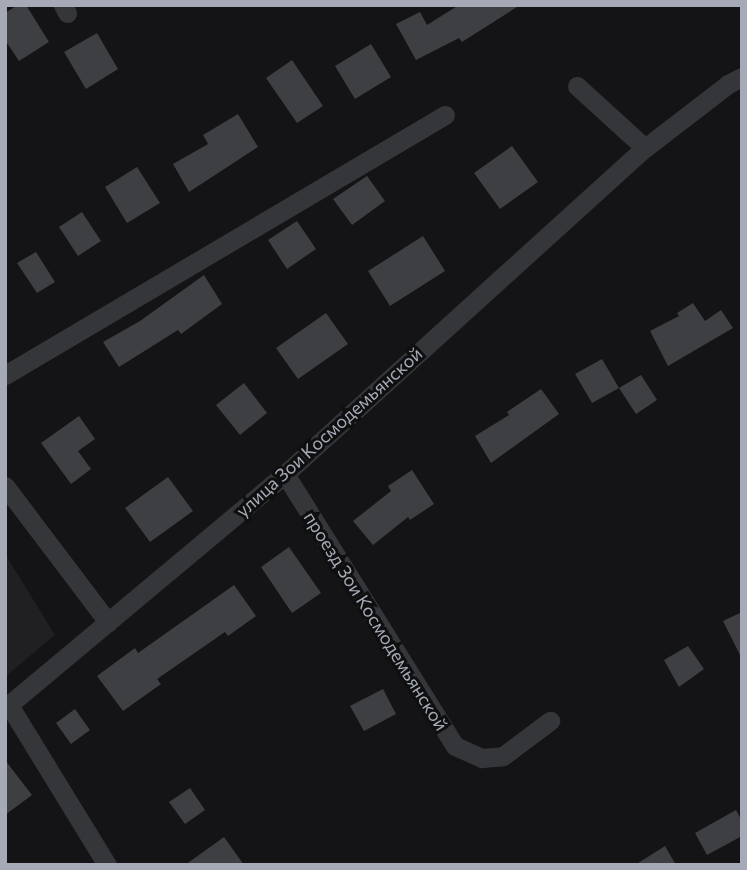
<!DOCTYPE html>
<meta charset="utf-8">
<style>
body{margin:0}
#map{position:relative;width:747px;height:870px;overflow:hidden;background:#141416;font-family:Commissioner,sans-serif}
div>[style]{position:absolute}
[style*='--x']{left:calc(var(--x)*1px);top:calc(var(--y)*1px);width:calc(var(--w)*1px);rotate:calc(var(--a)*1deg)}
.built>*{inset:0;background:#202022}
.building>*{inset:0;background:#3e3f43}
.minor>*{height:19px;margin:-9.5px;padding:0 9.5px;transform-origin:9.5px;border-radius:9.5px;background:#35363a}
span{translate:-50% -50%;white-space:nowrap;text-align:center;line-height:1.15;-webkit-text-stroke:6px #0f0f10;paint-order:stroke}
.street-label{font-size:18px;color:#a5aab6}
.frame{position:absolute;inset:0;border:7px solid #a5aab6;pointer-events:none}
</style>
<div id="map">
<div class="built">
<div style="clip-path:polygon(5px 554px,55px 635px,5px 677px)"></div>
</div>
<div class="building">
<div style="clip-path:polygon(18px 5px,26px 5px,49px 42px,19px 61px,5px 40px,5px 13px)"></div>
<div style="clip-path:polygon(459px 5px,520px 5px,462px 42px,459px 38px,416px 60px,396px 24px,420px 12px,427px 25px)"></div>
<div style="clip-path:polygon(97px 33px,118px 69px,86px 89px,64px 52px)"></div>
<div style="clip-path:polygon(371px 44px,391px 77px,355px 99px,335px 66px)"></div>
<div style="clip-path:polygon(292px 60px,323px 106px,297px 123px,266px 78px)"></div>
<div style="clip-path:polygon(238px 114px,258px 147px,189px 192px,173px 164px,208px 144px,203px 135px)"></div>
<div style="clip-path:polygon(512px 146px,538px 182px,500px 209px,474px 173px)"></div>
<div style="clip-path:polygon(137px 167px,160px 203px,127px 223px,105px 187px)"></div>
<div style="clip-path:polygon(367px 176px,385px 201px,352px 225px,333px 199px)"></div>
<div style="clip-path:polygon(82px 212px,101px 241px,78px 256px,59px 227px)"></div>
<div style="clip-path:polygon(297px 221px,316px 249px,287px 269px,268px 240px)"></div>
<div style="clip-path:polygon(423px 236px,445px 271px,390px 306px,368px 271px)"></div>
<div style="clip-path:polygon(36px 252px,55px 282px,37px 293px,17px 263px)"></div>
<div style="clip-path:polygon(204px 275px,222px 304px,181px 334px,178px 330px,119px 367px,103px 342px,140px 321px)"></div>
<div style="clip-path:polygon(693px 303px,705px 321px,721px 310px,733px 328px,668px 366px,650px 331px,679px 316px,677px 313px)"></div>
<div style="clip-path:polygon(326px 313px,348px 344px,298px 379px,276px 348px)"></div>
<div style="clip-path:polygon(602px 359px,619px 388px,592px 403px,575px 374px)"></div>
<div style="clip-path:polygon(641px 375px,657px 400px,636px 414px,619px 388px)"></div>
<div style="clip-path:polygon(244px 383px,267px 413px,240px 435px,216px 405px)"></div>
<div style="clip-path:polygon(541px 389px,559px 414px,491px 463px,475px 436px,509px 415px,507px 412px)"></div>
<div style="clip-path:polygon(79px 416px,95px 439px,78px 451px,91px 469px,71px 484px,41px 443px)"></div>
<div style="clip-path:polygon(412px 470px,434px 504px,410px 520px,408px 517px,373px 545px,353px 521px,391px 491px,388px 486px)"></div>
<div style="clip-path:polygon(168px 477px,193px 511px,150px 542px,125px 508px)"></div>
<div style="clip-path:polygon(289px 547px,321px 593px,292px 613px,261px 567px)"></div>
<div style="clip-path:polygon(234px 585px,256px 616px,228px 636px,225px 632px,157px 679px,161px 684px,123px 711px,97px 676px,135px 648px,138px 653px)"></div>
<div style="clip-path:polygon(742px 612px,742px 659px,723px 621px)"></div>
<div style="clip-path:polygon(688px 646px,704px 669px,679px 687px,664px 660px)"></div>
<div style="clip-path:polygon(383px 689px,396px 714px,364px 731px,350px 706px)"></div>
<div style="clip-path:polygon(75px 709px,90px 730px,71px 744px,56px 723px)"></div>
<div style="clip-path:polygon(5px 760px,32px 795px,5px 815px)"></div>
<div style="clip-path:polygon(190px 788px,205px 810px,185px 824px,169px 802px)"></div>
<div style="clip-path:polygon(736px 810px,742px 821px,742px 836px,707px 855px,695px 833px)"></div>
<div style="clip-path:polygon(224px 837px,244px 865px,185px 865px)"></div>
<div style="clip-path:polygon(665px 846px,676px 865px,635px 865px)"></div>
</div>
<div class="minor">
<div style="--x:63;--y:5;--w:9;--a:63"></div>
<div style="--x:577;--y:86;--w:92;--a:42.4"></div>
<div style="--x:5;--y:375;--w:511;--a:-30.58"></div>
<div style="--x:285;--y:474;--w:321;--a:58"></div>
<div style="--x:455;--y:746;--w:30;--a:24"></div>
<div style="--x:482;--y:758;--w:21;--a:-5"></div>
<div style="--x:503;--y:756;--w:59;--a:-36.7"></div>
<div style="--x:5;--y:486;--w:171;--a:52.9"></div>
<div style="--x:9;--y:705;--w:188;--a:58.5"></div>
<div style="--x:5;--y:708;--w:365;--a:-39.9"></div>
<div style="--x:285;--y:474;--w:486;--a:-42.2"></div>
<div style="--x:645;--y:148;--w:105;--a:-37.6"></div>
<div style="--x:728;--y:84;--w:16;--a:-27"></div>
</div>
<div class="street-label">
<span style="left:329px;top:432px;rotate:-42deg">улица Зои Космодемьянской</span>
<span style="left:376px;top:621px;rotate:58deg">проезд Зои Космодемьянской</span>
</div>
<div class="frame"></div>
</div>
